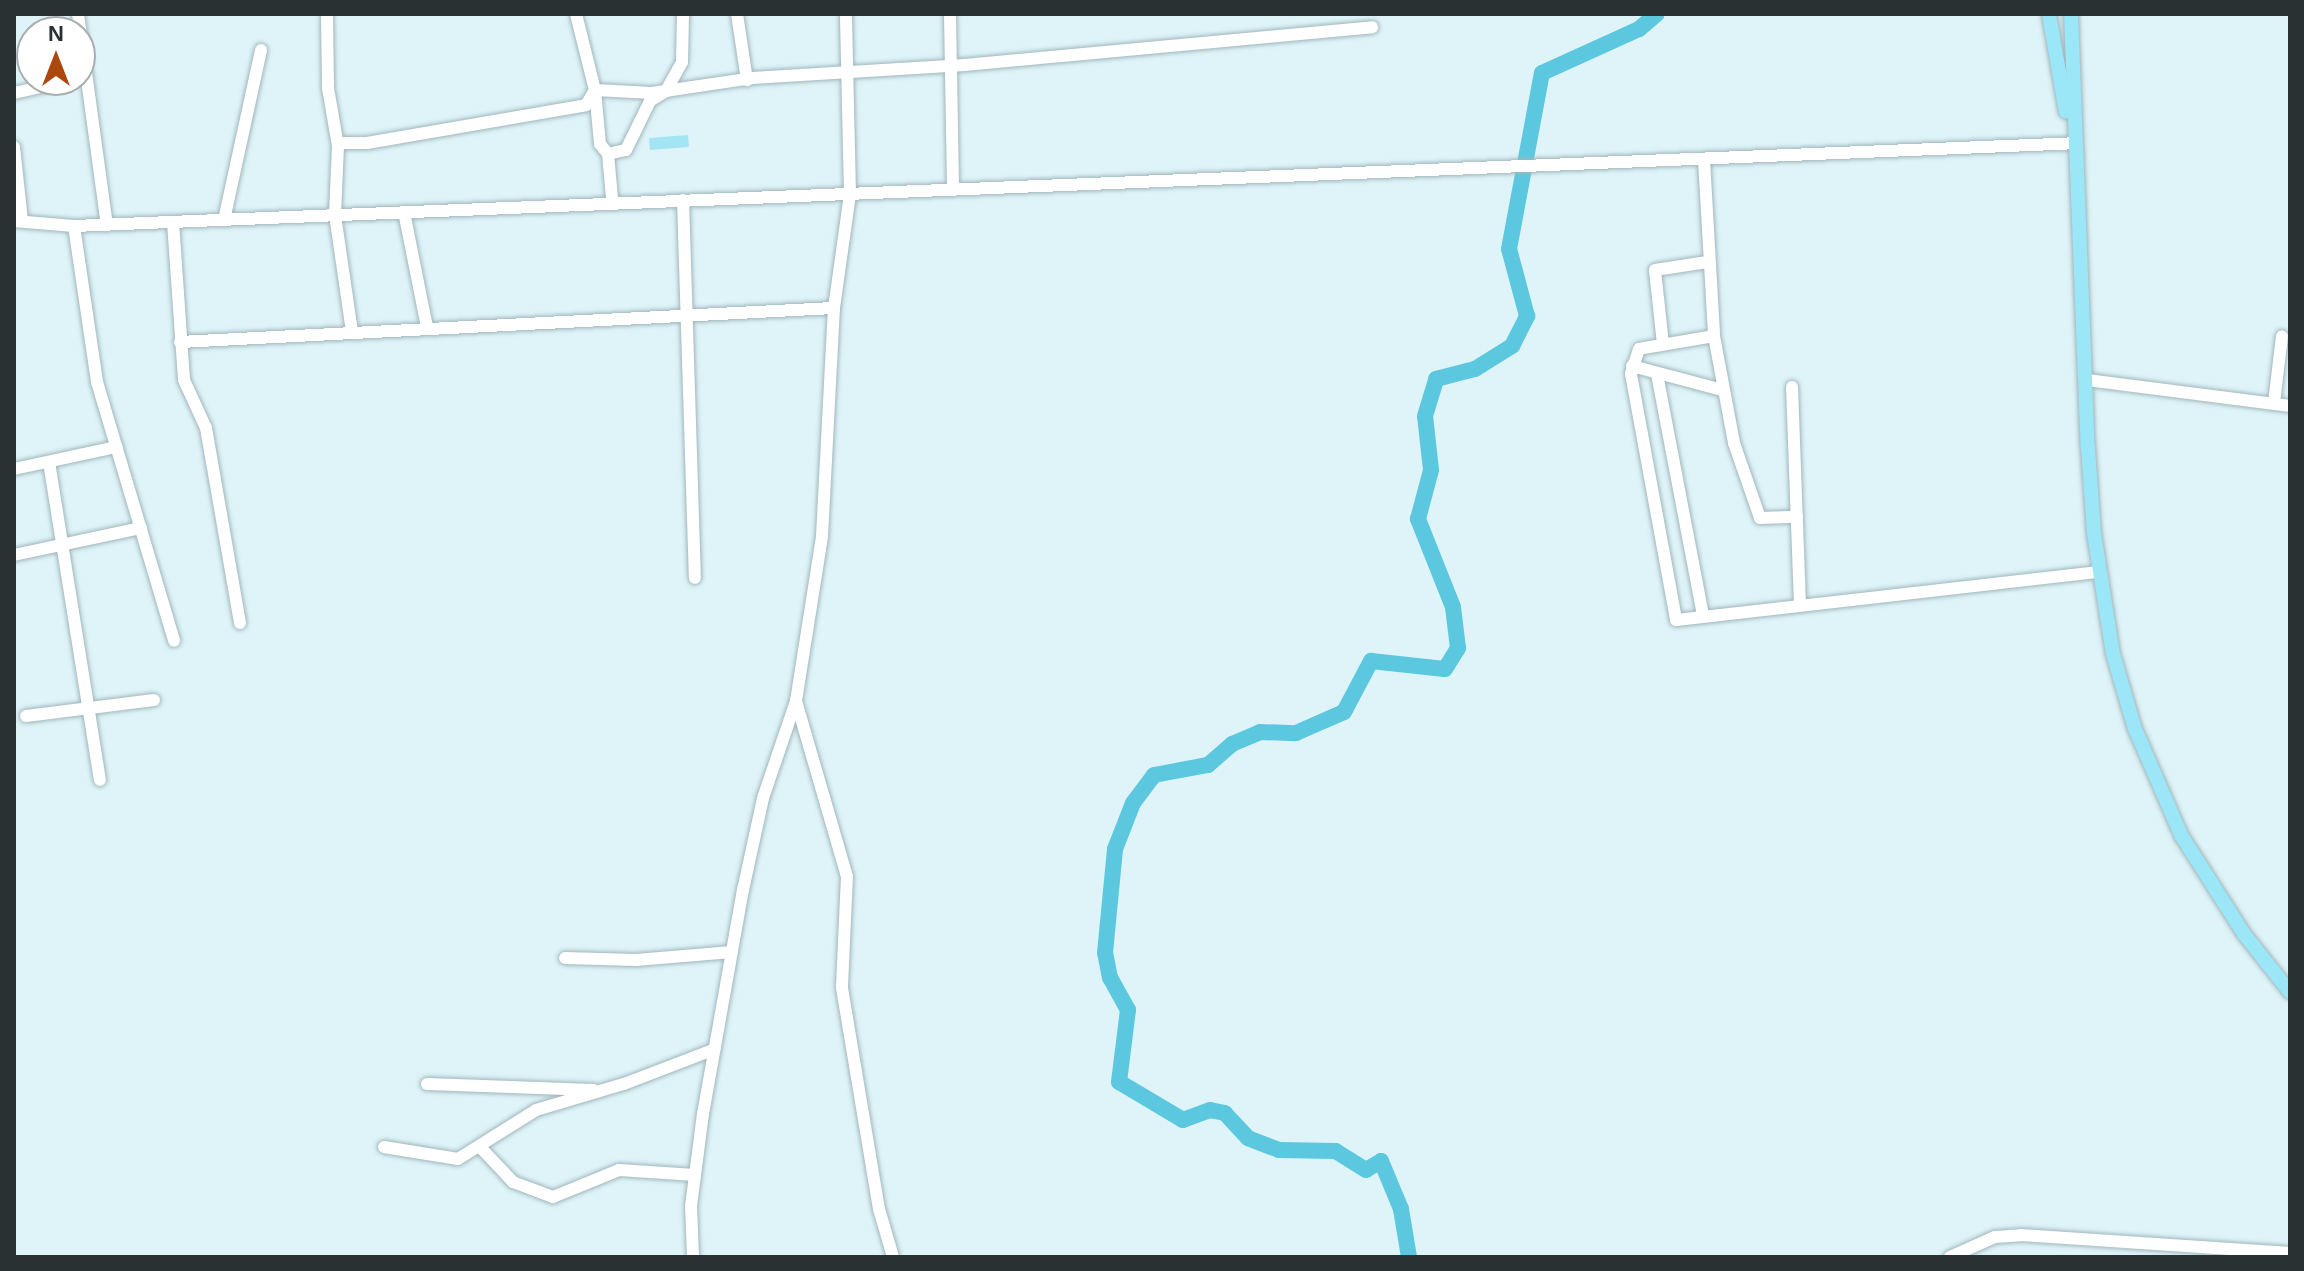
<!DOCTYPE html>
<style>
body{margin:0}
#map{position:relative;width:2304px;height:1271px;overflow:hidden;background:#def4f9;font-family:Arial,sans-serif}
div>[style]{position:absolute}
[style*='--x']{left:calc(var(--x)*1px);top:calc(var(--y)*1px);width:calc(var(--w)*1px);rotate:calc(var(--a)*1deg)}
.green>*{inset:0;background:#a4e5f5}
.river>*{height:16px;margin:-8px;padding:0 8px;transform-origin:8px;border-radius:8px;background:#5cc8e0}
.roads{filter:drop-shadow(0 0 2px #a1b6bb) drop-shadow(0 0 2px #a1b6bb)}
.minor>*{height:12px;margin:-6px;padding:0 6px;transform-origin:6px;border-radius:6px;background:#fff}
.major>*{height:14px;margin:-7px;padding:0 7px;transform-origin:7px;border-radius:7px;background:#9be6f7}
span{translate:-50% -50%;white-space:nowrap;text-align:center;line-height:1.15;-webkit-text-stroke:8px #fff;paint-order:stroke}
.frame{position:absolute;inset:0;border:16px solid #293133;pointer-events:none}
.north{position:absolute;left:16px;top:16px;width:80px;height:80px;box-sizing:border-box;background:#fff;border:2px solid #a9adad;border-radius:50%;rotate:0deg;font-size:22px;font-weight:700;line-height:32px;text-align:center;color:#293133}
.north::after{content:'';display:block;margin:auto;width:28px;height:36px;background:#aa480d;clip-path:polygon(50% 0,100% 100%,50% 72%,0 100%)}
</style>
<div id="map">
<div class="green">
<div style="clip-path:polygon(688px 135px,689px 147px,650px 150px,649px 138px)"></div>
</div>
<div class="river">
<div style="--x:1409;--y:1257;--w:49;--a:-99.5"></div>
<div style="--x:1401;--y:1209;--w:52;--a:-112.6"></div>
<div style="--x:1381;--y:1161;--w:17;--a:149"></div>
<div style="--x:1366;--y:1170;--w:36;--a:-148"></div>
<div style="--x:1336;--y:1151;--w:57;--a:-179"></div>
<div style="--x:1279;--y:1150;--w:33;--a:-159"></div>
<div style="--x:1248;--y:1138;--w:34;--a:-133"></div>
<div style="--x:1225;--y:1113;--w:15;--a:-169"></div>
<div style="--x:1210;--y:1110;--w:29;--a:160"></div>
<div style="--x:1183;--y:1120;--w:74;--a:-149.3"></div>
<div style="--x:1119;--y:1082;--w:73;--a:-82.9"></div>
<div style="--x:1128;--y:1010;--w:37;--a:-119"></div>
<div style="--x:1110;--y:978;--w:25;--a:-101"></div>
<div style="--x:1105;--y:953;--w:104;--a:-84.5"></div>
<div style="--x:1115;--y:849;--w:49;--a:-68.6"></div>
<div style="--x:1133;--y:803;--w:35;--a:-53"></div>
<div style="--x:1154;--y:775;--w:55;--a:-10.5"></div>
<div style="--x:1208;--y:765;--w:32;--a:-41"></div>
<div style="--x:1232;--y:744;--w:30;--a:-23"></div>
<div style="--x:1260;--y:732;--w:36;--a:2"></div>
<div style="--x:1296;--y:733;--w:52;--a:-23.6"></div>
<div style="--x:1344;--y:712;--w:58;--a:-62.1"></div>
<div style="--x:1371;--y:661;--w:74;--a:6.2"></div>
<div style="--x:1445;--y:669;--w:25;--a:-58"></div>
<div style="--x:1458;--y:648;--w:41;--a:-97"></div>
<div style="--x:1453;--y:607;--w:95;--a:-111.7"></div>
<div style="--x:1418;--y:519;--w:51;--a:-75.1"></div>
<div style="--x:1431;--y:470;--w:54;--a:-96.3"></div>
<div style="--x:1425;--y:416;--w:39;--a:-73"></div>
<div style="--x:1436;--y:379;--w:40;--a:-14.4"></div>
<div style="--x:1475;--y:369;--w:44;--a:-31.9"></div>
<div style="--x:1512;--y:346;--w:34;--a:-63"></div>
<div style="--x:1527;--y:316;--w:69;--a:-105"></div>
<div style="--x:1509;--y:249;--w:179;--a:-79.4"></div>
<div style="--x:1542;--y:73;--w:107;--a:-24.4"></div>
<div style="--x:1639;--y:29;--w:23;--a:-40"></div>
</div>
<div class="roads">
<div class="minor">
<div style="--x:78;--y:14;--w:213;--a:82.2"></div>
<div style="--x:327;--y:14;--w:74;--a:89.2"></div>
<div style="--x:328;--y:88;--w:59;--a:80.2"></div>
<div style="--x:338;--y:146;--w:69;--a:92.5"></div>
<div style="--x:335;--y:215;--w:117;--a:81.7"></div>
<div style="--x:576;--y:14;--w:78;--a:76"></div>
<div style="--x:595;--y:90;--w:54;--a:84.7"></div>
<div style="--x:600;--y:144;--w:13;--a:51"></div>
<div style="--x:608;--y:154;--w:44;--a:84.8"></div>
<div style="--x:737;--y:14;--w:67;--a:81.4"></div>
<div style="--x:950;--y:14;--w:175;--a:89"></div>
<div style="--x:14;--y:93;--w:59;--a:-12.6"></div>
<div style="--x:338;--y:143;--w:29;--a:0"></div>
<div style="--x:367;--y:143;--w:222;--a:-9.8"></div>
<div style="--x:586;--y:105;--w:17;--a:-59"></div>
<div style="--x:595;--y:90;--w:57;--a:3"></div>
<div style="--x:652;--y:93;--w:101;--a:-8.5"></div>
<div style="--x:752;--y:78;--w:213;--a:-3.5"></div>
<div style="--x:965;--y:65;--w:409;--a:-5.3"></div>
<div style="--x:14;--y:147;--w:74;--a:83.8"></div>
<div style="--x:608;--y:154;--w:18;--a:-13"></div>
<div style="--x:626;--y:150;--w:55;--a:-63.9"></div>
<div style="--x:650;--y:101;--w:19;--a:-32"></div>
<div style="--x:666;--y:91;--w:33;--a:-61"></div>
<div style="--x:682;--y:62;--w:48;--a:-88.8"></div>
<div style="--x:1704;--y:160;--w:176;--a:86.7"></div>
<div style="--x:1714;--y:336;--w:109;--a:79.4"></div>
<div style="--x:1734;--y:443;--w:79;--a:70.9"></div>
<div style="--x:1760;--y:518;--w:37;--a:-2"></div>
<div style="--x:683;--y:200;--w:378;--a:88.2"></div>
<div style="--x:404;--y:212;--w:117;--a:78.7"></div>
<div style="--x:224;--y:220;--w:174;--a:-77.7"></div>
<div style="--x:14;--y:221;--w:60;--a:4.8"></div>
<div style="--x:74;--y:226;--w:2004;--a:-2.37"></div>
<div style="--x:173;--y:222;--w:158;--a:86"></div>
<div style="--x:184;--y:380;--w:53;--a:65.4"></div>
<div style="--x:206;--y:428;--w:198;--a:80.1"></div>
<div style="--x:74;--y:226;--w:158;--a:81.6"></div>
<div style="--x:97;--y:382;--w:270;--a:73.4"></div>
<div style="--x:1714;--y:336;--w:76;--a:170.2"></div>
<div style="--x:1639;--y:349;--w:26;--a:108"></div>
<div style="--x:1631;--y:374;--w:250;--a:79.6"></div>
<div style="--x:1676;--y:620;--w:426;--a:-6.5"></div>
<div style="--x:180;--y:342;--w:655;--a:-2.98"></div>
<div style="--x:1663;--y:344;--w:74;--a:-96.2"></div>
<div style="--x:1655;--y:270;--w:53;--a:-8.7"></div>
<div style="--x:1632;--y:366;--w:93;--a:14.9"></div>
<div style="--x:1657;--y:374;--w:245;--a:79.2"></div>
<div style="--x:2087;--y:380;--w:205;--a:7.3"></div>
<div style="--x:1792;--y:387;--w:216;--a:87.9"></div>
<div style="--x:2274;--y:403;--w:67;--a:-83.2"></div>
<div style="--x:49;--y:462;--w:322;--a:80.9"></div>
<div style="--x:14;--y:469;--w:105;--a:-12.1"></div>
<div style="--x:14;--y:555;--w:130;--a:-12"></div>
<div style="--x:796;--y:701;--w:182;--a:73.8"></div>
<div style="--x:847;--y:876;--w:112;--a:92.6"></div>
<div style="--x:842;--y:988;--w:224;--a:80.5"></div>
<div style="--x:879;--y:1209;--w:50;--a:73.7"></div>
<div style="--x:26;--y:716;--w:129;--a:-7.1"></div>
<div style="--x:565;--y:958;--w:71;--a:1.6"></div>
<div style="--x:636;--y:960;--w:96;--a:-4.8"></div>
<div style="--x:427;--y:1084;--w:167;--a:2.1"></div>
<div style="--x:384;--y:1147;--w:75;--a:9.2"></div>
<div style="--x:458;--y:1159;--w:92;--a:-32.1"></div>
<div style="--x:536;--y:1110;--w:92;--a:-16.5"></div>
<div style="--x:624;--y:1084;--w:97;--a:-21"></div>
<div style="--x:481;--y:1148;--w:47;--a:46.7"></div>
<div style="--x:513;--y:1182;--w:43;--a:20.6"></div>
<div style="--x:553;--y:1197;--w:71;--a:-22.2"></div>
<div style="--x:619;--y:1170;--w:76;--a:3.8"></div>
<div style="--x:693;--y:1257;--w:51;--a:-92.2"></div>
<div style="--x:691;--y:1206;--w:93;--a:-82.6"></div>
<div style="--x:703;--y:1114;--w:228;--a:-79.9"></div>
<div style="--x:743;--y:890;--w:94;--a:-77.7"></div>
<div style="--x:763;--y:798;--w:102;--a:-71.2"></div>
<div style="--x:796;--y:701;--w:167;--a:-81"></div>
<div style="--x:822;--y:536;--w:228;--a:-87"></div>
<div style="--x:834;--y:308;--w:115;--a:-82"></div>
<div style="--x:850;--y:194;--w:180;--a:-91.3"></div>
<div style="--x:1950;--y:1257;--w:49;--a:-24"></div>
<div style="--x:1995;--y:1237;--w:26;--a:-4"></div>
<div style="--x:2021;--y:1235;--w:270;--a:3.8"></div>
</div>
<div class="major">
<div style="--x:2049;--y:14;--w:99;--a:80.2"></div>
<div style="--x:2071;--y:14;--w:434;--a:87.8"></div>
<div style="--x:2088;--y:448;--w:85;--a:86"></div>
<div style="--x:2094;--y:533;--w:122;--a:81.1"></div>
<div style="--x:2113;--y:654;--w:78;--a:73.7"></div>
<div style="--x:2135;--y:729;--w:116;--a:66.5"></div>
<div style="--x:2181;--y:835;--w:117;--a:57.5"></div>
<div style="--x:2244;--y:934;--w:74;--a:51.6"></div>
</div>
</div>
<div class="frame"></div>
<div class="north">N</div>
</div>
